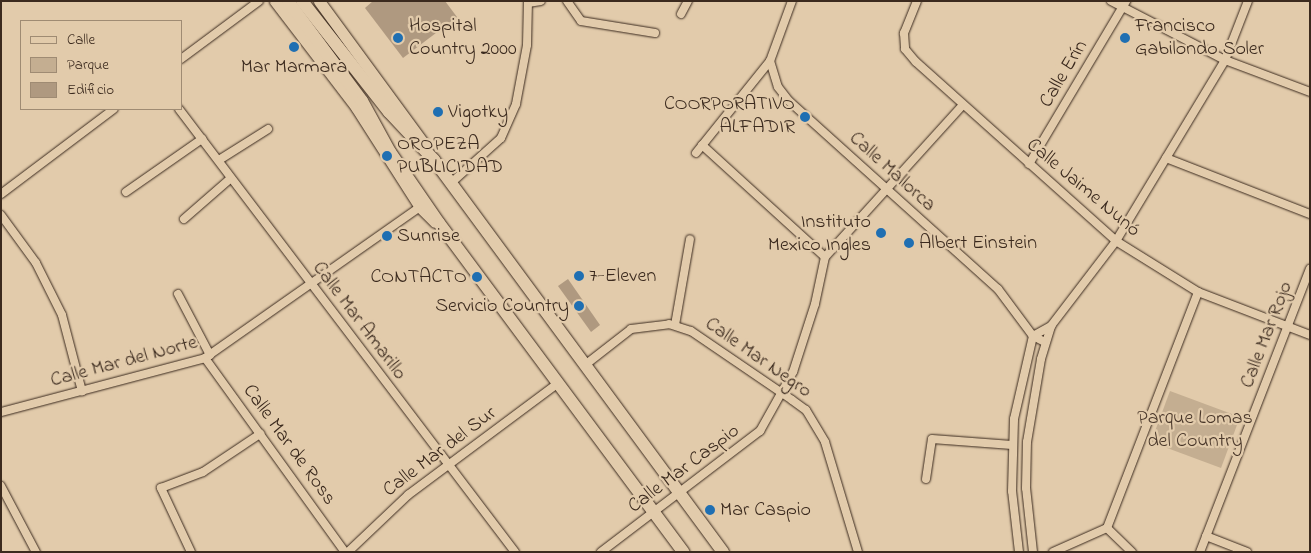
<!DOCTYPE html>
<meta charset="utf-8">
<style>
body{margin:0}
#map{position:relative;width:1311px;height:553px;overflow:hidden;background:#e2cbab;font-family:"Indie Flower",sans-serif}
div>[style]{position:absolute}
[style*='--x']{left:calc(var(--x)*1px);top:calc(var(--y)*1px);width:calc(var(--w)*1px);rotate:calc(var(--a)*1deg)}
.green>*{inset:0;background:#c4ae91}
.building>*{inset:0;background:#af9980}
.roads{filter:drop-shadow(0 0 1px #3b2a1e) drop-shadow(0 0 1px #3b2a1e)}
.minor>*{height:8px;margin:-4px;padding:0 4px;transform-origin:4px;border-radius:4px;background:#e2cbab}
.secondary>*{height:11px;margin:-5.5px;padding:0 5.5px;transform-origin:5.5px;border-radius:5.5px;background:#e2cbab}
.primary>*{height:12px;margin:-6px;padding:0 6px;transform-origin:6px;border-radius:6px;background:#e2cbab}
.dots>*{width:14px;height:14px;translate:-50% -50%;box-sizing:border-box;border:2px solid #e2cbab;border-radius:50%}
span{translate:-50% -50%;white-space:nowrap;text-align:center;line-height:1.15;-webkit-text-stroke:4.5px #e2cbab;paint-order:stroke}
.poi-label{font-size:20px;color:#3b2a1e}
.left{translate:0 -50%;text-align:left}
.right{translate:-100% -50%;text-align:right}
.street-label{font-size:20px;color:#3b2a1e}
.park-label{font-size:20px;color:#49372a}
.frame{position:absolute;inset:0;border:2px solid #3b2a1e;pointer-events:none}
.legend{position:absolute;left:20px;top:20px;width:162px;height:90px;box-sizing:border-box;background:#e2cbab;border:1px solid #9f8b73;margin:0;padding:6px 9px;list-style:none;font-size:15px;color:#3b2a1e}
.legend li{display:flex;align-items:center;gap:10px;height:25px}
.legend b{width:25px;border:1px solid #9f8b73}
</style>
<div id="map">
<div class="green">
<div style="clip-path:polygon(1170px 391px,1240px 417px,1221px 468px,1151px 442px)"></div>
</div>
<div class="building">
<div style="clip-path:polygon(373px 1px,445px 1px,457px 17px,403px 58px,365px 8px)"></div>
<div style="clip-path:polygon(568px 279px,600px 325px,591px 332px,558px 286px)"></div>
</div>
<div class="roads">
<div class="minor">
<div style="--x:567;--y:1;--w:24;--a:55"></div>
<div style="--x:581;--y:21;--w:75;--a:9.2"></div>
<div style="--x:917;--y:1;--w:35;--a:112"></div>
<div style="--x:904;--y:33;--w:16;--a:86"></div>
<div style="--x:905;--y:49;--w:17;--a:50"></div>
<div style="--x:916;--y:62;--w:268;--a:41.8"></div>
<div style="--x:1116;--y:241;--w:97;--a:31.9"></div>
<div style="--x:1198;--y:292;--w:120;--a:21"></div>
<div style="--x:1111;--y:1;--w:128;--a:27.4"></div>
<div style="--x:1225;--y:60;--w:91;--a:20.6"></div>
<div style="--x:528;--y:3;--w:13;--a:-9"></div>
<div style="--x:681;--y:14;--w:15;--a:-62"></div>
<div style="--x:181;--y:59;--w:97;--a:-36.6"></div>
<div style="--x:770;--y:61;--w:27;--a:73"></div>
<div style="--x:778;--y:87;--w:18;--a:52"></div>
<div style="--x:789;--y:101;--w:281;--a:42"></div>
<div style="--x:998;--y:289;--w:59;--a:53.3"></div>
<div style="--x:1033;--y:336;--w:13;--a:27"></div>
<div style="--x:179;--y:109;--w:556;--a:52.82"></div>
<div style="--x:702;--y:145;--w:166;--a:42.3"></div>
<div style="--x:696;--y:153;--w:118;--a:-51.2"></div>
<div style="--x:770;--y:61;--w:64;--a:-69.9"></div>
<div style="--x:1166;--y:158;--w:155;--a:21.3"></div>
<div style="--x:219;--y:160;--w:58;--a:-32.3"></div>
<div style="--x:1029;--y:164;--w:190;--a:-59.2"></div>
<div style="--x:451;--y:183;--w:67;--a:-42"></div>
<div style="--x:501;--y:138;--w:37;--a:-66"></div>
<div style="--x:516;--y:104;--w:60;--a:-79.4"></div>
<div style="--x:527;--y:45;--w:44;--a:-88.7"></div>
<div style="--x:126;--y:192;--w:93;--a:-34.9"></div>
<div style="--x:1;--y:194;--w:141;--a:-37"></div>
<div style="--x:1;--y:215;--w:59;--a:53.9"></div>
<div style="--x:36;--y:263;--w:58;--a:63.4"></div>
<div style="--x:62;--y:315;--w:79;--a:75.3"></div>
<div style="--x:184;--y:219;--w:62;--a:-41.1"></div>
<div style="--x:178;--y:294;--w:69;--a:62.3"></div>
<div style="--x:675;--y:325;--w:87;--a:-80.1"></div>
<div style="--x:205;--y:358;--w:239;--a:54.2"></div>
<div style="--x:585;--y:365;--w:58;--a:-38"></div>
<div style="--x:631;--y:329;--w:38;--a:-7"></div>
<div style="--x:669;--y:324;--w:23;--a:18"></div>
<div style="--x:691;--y:331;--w:122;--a:34.3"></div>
<div style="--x:792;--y:400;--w:17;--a:36"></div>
<div style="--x:806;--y:410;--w:37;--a:59"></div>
<div style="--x:825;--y:442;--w:115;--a:73.3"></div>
<div style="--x:1;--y:412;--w:211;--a:-14.8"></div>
<div style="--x:205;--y:358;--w:263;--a:-35.1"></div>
<div style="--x:926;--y:479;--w:40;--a:-81.5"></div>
<div style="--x:932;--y:439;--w:80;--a:4.3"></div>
<div style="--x:1;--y:486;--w:75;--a:62.1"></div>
<div style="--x:1107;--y:528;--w:35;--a:44"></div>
<div style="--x:1206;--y:536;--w:44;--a:21.3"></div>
<div style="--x:191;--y:552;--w:71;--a:-115.1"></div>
<div style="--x:161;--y:488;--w:45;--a:-20.9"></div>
<div style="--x:203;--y:472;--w:69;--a:-33.7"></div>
<div style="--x:348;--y:552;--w:83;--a:-43.5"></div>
<div style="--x:408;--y:495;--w:187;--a:-36.7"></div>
<div style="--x:601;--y:552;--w:200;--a:-37.3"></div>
<div style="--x:760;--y:431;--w:68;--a:-60.8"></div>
<div style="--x:793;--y:372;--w:71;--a:-72.1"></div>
<div style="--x:815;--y:304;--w:48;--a:-78"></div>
<div style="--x:825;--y:257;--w:205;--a:-47.8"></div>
<div style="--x:1019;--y:552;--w:61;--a:-96.5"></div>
<div style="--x:1012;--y:491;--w:72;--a:-88.4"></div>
<div style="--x:1014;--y:419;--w:85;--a:-77.1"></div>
<div style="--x:1033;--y:336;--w:21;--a:-29"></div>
<div style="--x:1033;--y:552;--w:64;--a:-96.2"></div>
<div style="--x:1026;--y:488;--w:46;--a:-88.8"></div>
<div style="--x:1027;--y:442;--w:84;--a:-80.4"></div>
<div style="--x:1041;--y:359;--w:34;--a:-73"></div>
<div style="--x:1051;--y:326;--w:107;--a:-52.6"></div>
<div style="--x:1116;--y:241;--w:211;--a:-58.9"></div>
<div style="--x:1225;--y:60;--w:63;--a:-68.7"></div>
<div style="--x:1053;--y:552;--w:59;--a:-24"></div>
<div style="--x:1107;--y:528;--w:253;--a:-68.9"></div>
<div style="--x:1200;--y:552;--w:304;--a:-68.8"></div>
</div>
<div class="secondary">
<div style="--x:275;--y:1;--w:133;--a:52.6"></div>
<div style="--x:356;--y:107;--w:119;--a:57.4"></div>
<div style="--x:420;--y:207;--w:21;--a:45"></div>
<div style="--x:319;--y:1;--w:177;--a:53.7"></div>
</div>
<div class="primary">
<div style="--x:288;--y:1;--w:124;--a:53.5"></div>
<div style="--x:362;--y:101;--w:58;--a:61.2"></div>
<div style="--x:390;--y:152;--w:86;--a:55.4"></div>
<div style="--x:439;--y:223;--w:410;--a:53.4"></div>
<div style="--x:302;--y:1;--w:141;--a:51.9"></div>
<div style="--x:389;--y:112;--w:66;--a:46.8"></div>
<div style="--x:434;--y:160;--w:487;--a:53.6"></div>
</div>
</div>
<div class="dots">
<div style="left:398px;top:38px;background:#1f6fb2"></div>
<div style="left:1125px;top:38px;background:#1f6fb2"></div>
<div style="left:294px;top:47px;background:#1f6fb2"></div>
<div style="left:438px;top:112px;background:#1f6fb2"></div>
<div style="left:805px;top:117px;background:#1f6fb2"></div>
<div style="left:387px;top:156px;background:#1f6fb2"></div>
<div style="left:881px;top:233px;background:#1f6fb2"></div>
<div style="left:387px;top:236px;background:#1f6fb2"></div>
<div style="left:909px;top:243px;background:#1f6fb2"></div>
<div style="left:579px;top:276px;background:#1f6fb2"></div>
<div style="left:477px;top:277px;background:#1f6fb2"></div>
<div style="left:579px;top:306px;background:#1f6fb2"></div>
<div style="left:710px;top:510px;background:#1f6fb2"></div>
</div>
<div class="poi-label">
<span class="left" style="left:409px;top:38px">Hospital<br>Country 2000</span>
<span class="left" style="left:1135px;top:38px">Francisco<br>Gabilondo Soler</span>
<span style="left:294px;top:67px">Mar Marmara</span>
<span class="right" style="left:795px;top:116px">COORPORATIVO<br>ALFADIR</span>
<span class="left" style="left:448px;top:112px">Vigotky</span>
<span class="left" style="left:397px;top:156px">OROPEZA<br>PUBLICIDAD</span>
<span class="right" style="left:871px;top:234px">Instituto<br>Mexico Ingles</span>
<span class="left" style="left:397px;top:236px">Sunrise</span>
<span class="left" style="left:919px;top:243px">Albert Einstein</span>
<span class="left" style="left:589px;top:276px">7-Eleven</span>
<span class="right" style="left:467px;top:277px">CONTACTO</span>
<span class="right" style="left:569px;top:306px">Servicio Country</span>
<span class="left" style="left:720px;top:510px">Mar Caspio</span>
</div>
<div class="street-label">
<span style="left:1064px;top:74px;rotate:-59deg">Calle Erín</span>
<span style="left:892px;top:172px;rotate:42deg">Calle Mallorca</span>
<span style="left:1083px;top:188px;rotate:40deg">Calle Jaime Nunó</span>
<span style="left:359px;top:321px;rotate:53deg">Calle Mar Amarillo</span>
<span style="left:1267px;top:335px;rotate:-69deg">Calle Mar Rojo</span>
<span style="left:758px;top:358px;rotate:35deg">Calle Mar Negro</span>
<span style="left:124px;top:362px;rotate:-15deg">Calle Mar del Norte</span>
<span style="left:289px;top:445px;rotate:54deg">Calle Mar de Ross</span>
<span style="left:440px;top:452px;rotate:-37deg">Calle Mar del Sur</span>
<span style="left:684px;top:469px;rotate:-37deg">Calle Mar Caspio</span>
</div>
<div class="park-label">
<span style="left:1195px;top:430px">Parque Lomas<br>del Country</span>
</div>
<div class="frame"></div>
<ul class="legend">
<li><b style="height:6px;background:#e2cbab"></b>Calle</li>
<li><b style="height:14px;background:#c4ae91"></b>Parque</li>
<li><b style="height:14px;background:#af9980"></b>Edificio</li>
</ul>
</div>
